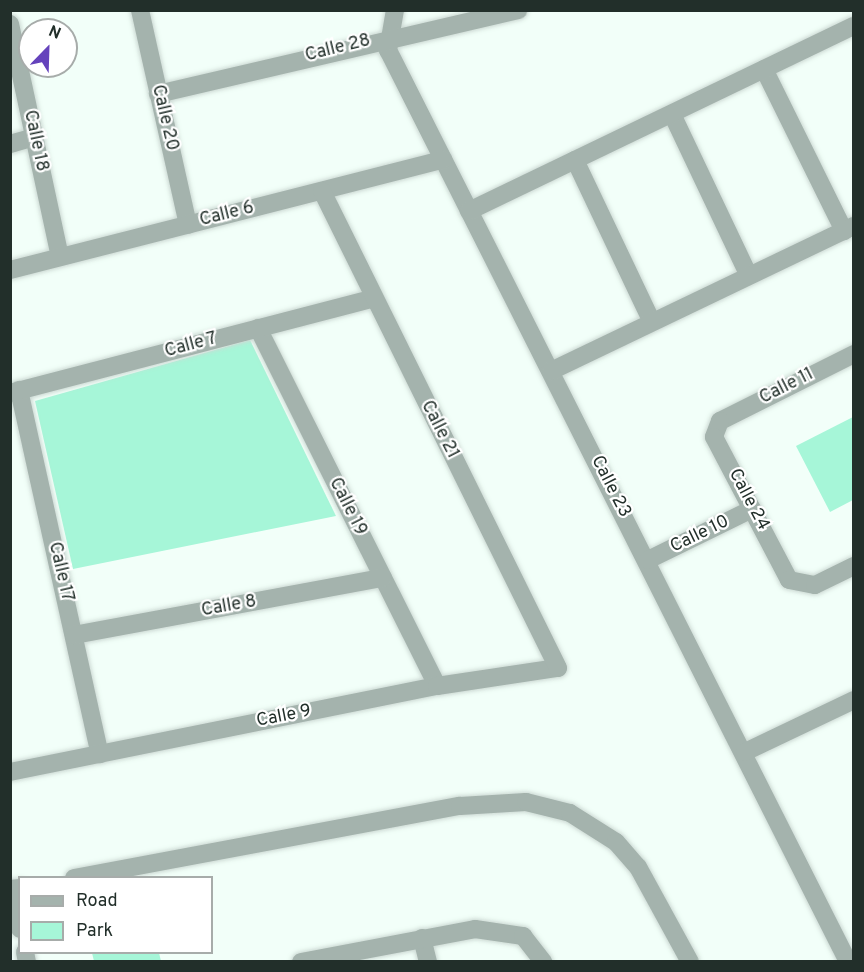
<!DOCTYPE html>
<style>
body{margin:0}
#map{position:relative;width:864px;height:972px;overflow:hidden;background:#f2fff9;font-family:Overpass,sans-serif}
div>[style]{position:absolute}
[style*='--x']{left:calc(var(--x)*1px);top:calc(var(--y)*1px);width:calc(var(--w)*1px);rotate:calc(var(--a)*1deg)}
.green>*{inset:0;background:#a6f6d8}
.roads{filter:drop-shadow(0 0 2px #cddad4) drop-shadow(0 0 2px #cddad4)}
.minor>*{height:18px;margin:-9px;padding:0 9px;transform-origin:9px;border-radius:9px;background:#a4b3ad}
span{translate:-50% -50%;white-space:nowrap;text-align:center;line-height:1.15;-webkit-text-stroke:4.5px #fff;paint-order:stroke}
.street-label{font-size:18px;color:#222f2a}
.frame{position:absolute;inset:0;border:12px solid #222f2a;pointer-events:none}
.legend{position:absolute;left:18px;top:876px;width:195px;height:78px;box-sizing:border-box;background:#fff;border:2px solid #a7acaa;margin:0;padding:8px 10px;list-style:none;font-size:18px;color:#222f2a}
.legend li{display:flex;align-items:center;gap:12px;height:30px}
.legend b{width:30px;border:2px solid #a7acaa}
.north{position:absolute;left:18px;top:18px;width:60px;height:60px;box-sizing:border-box;background:#fff;border:2px solid #a7acaa;border-radius:50%;rotate:23deg;font-size:16px;font-weight:700;line-height:24px;text-align:center;color:#222f2a}
.north::after{content:'';display:block;margin:auto;width:21px;height:27px;background:#6543bc;clip-path:polygon(50% 0,100% 100%,50% 72%,0 100%)}
</style>
<div id="map">
<div class="green">
<div style="clip-path:polygon(250px 340px,336px 516px,73px 569px,35px 401px)"></div>
<div style="clip-path:polygon(853px 417px,853px 500px,830px 512px,796px 446px)"></div>
<div style="clip-path:polygon(92px 953px,159px 953px,161px 961px,94px 961px)"></div>
</div>
<div class="roads">
<div class="minor">
<div style="--x:140;--y:10;--w:220;--a:77.4"></div>
<div style="--x:395;--y:10;--w:41;--a:99.9"></div>
<div style="--x:388;--y:50;--w:1021;--a:63.23"></div>
<div style="--x:10;--y:24;--w:238;--a:77.9"></div>
<div style="--x:764;--y:69;--w:181;--a:63.7"></div>
<div style="--x:158;--y:94;--w:370;--a:-13.1"></div>
<div style="--x:672;--y:114;--w:179;--a:64.6"></div>
<div style="--x:10;--y:144;--w:26;--a:-16"></div>
<div style="--x:575;--y:160;--w:179;--a:64.6"></div>
<div style="--x:469;--y:211;--w:427;--a:-25.7"></div>
<div style="--x:10;--y:270;--w:447;--a:-14.3"></div>
<div style="--x:258;--y:328;--w:400;--a:63.4"></div>
<div style="--x:854;--y:354;--w:150;--a:153.4"></div>
<div style="--x:720;--y:421;--w:17;--a:111"></div>
<div style="--x:714;--y:437;--w:161;--a:62.3"></div>
<div style="--x:789;--y:580;--w:26;--a:11"></div>
<div style="--x:815;--y:585;--w:43;--a:-26"></div>
<div style="--x:551;--y:371;--w:336;--a:-25.6"></div>
<div style="--x:19;--y:390;--w:373;--a:77.5"></div>
<div style="--x:10;--y:393;--w:374;--a:-14.6"></div>
<div style="--x:648;--y:560;--w:116;--a:-26.1"></div>
<div style="--x:74;--y:635;--w:314;--a:-10.5"></div>
<div style="--x:745;--y:752;--w:121;--a:-25.5"></div>
<div style="--x:10;--y:772;--w:436;--a:-11.4"></div>
<div style="--x:437;--y:686;--w:122;--a:-8.5"></div>
<div style="--x:558;--y:668;--w:532;--a:-116.32"></div>
<div style="--x:74;--y:878;--w:393;--a:-10.6"></div>
<div style="--x:460;--y:806;--w:66;--a:-3.5"></div>
<div style="--x:526;--y:802;--w:45;--a:14"></div>
<div style="--x:570;--y:813;--w:54;--a:32.2"></div>
<div style="--x:616;--y:842;--w:33;--a:49"></div>
<div style="--x:638;--y:867;--w:108;--a:61.3"></div>
<div style="--x:20;--y:888;--w:10;--a:174"></div>
<div style="--x:10;--y:889;--w:41;--a:76"></div>
<div style="--x:422;--y:938;--w:25;--a:76"></div>
<div style="--x:25;--y:952;--w:10;--a:79"></div>
<div style="--x:301;--y:962;--w:177;--a:-10.7"></div>
<div style="--x:475;--y:929;--w:49;--a:8.3"></div>
<div style="--x:523;--y:936;--w:33;--a:52"></div>
</div>
</div>
<div class="street-label">
<span style="left:338px;top:49px;rotate:-14deg">Calle 28</span>
<span style="left:164px;top:118px;rotate:77deg">Calle 20</span>
<span style="left:35px;top:141px;rotate:78deg">Calle 18</span>
<span style="left:227px;top:215px;rotate:-14deg">Calle 6</span>
<span style="left:191px;top:346px;rotate:-15deg">Calle 7</span>
<span style="left:787px;top:387px;rotate:-27deg">Calle 11</span>
<span style="left:439px;top:430px;rotate:63deg">Calle 21</span>
<span style="left:610px;top:487px;rotate:63deg">Calle 23</span>
<span style="left:748px;top:500px;rotate:62deg">Calle 24</span>
<span style="left:347px;top:507px;rotate:63deg">Calle 19</span>
<span style="left:700px;top:535px;rotate:-26deg">Calle 10</span>
<span style="left:60px;top:572px;rotate:77deg">Calle 17</span>
<span style="left:229px;top:607px;rotate:-10deg">Calle 8</span>
<span style="left:284px;top:717px;rotate:-11deg">Calle 9</span>
</div>
<div class="frame"></div>
<ul class="legend">
<li><b style="height:8px;background:#a4b3ad"></b>Road</li>
<li><b style="height:16px;background:#a6f6d8"></b>Park</li>
</ul>
<div class="north">N</div>
</div>
